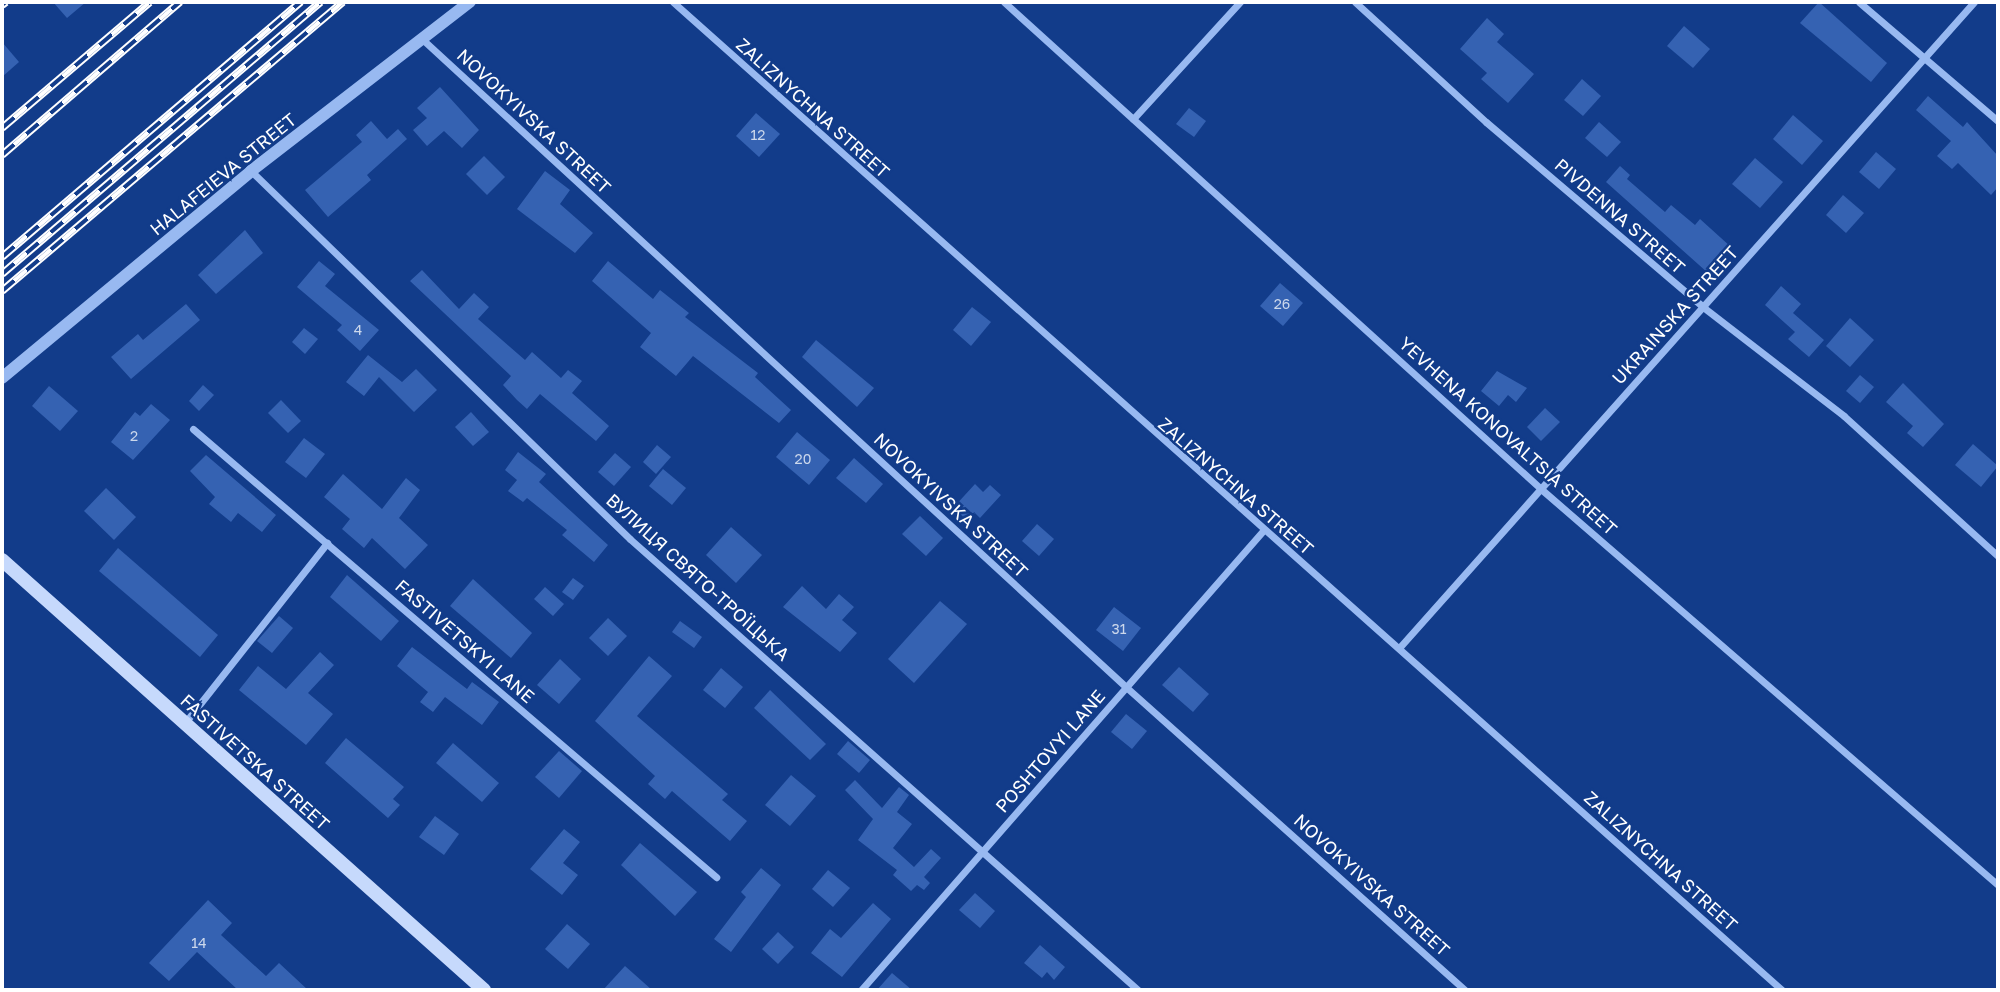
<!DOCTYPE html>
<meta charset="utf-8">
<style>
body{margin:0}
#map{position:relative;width:2000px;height:992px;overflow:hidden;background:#123c8a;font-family:"Golos Text",sans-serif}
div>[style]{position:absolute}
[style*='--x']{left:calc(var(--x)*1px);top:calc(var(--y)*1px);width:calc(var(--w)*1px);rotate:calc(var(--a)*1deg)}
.building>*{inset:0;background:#3562b2}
.minor>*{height:7px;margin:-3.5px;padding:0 3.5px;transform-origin:3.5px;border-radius:3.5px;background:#98b9f1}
.tertiary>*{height:12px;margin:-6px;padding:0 6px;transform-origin:6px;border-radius:6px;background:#98b9f1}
.secondary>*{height:14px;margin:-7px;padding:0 7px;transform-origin:7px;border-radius:7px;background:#c6d9fc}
.rail>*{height:8px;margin-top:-4px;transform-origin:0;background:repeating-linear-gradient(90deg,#123c8a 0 16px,#fff 0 32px);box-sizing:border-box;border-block:2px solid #fff}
span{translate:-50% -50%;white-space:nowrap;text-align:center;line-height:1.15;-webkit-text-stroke:5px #123c8a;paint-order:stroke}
.number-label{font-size:14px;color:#ccd8ec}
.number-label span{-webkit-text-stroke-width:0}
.street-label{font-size:18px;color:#fff}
.frame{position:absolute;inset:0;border:4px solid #fff;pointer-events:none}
</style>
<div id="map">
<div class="building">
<div style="clip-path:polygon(53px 2px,86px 2px,67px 18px)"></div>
<div style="clip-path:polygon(1819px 2px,1887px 63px,1871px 82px,1800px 23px)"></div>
<div style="clip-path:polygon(1487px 18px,1504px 34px,1497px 42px,1534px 74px,1508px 103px,1481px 79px,1487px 73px,1460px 49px)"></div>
<div style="clip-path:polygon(1684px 26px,1710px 49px,1693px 68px,1667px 46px)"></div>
<div style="clip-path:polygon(2px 42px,19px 62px,2px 77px)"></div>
<div style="clip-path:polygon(1582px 79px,1601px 96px,1583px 116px,1564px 100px)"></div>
<div style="clip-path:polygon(440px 87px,479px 130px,462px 148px,444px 131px,427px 146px,413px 130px,427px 118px,417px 108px)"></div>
<div style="clip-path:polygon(1928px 96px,1963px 127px,1967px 122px,1998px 156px,1998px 187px,1991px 195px,1958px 163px,1952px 169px,1937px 156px,1951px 141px,1916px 110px)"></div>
<div style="clip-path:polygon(1189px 108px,1206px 121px,1194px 137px,1176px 124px)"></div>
<div style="clip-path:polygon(756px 113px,780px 134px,759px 157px,736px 136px)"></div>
<div style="clip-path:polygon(1793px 115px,1823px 141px,1802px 165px,1773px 139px)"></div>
<div style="clip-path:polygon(371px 121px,387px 139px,398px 129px,407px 139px,367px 175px,371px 180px,328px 217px,305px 190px,362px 142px,356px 135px)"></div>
<div style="clip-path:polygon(1599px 122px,1621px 142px,1607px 157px,1585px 138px)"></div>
<div style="clip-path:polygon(1876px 152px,1896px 169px,1879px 189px,1859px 172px)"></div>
<div style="clip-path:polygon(484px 156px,505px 177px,487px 195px,466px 174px)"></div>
<div style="clip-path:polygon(1755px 158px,1783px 182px,1760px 208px,1732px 184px)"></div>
<div style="clip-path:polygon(1620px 166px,1630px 175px,1627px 179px,1665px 212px,1671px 205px,1695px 225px,1700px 219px,1731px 247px,1708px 273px,1606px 182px)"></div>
<div style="clip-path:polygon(545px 171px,570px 190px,560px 204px,593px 233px,575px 253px,517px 209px)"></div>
<div style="clip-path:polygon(1843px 195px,1864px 213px,1846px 233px,1826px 215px)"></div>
<div style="clip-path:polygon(245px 230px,263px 253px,216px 294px,198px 275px)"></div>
<div style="clip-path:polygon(319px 261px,335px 274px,325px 286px,379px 330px,360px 351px,337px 330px,342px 325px,297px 287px)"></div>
<div style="clip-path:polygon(608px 261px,653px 299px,660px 290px,689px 313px,685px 317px,758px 373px,755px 377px,791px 410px,779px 423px,693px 356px,676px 376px,640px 347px,651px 333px,592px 281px)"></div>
<div style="clip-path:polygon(422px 270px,459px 309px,474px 293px,489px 307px,478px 319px,525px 360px,532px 352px,561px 378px,568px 370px,582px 381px,572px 393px,609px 426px,596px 441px,540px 394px,527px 409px,517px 400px,503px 385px,511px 376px,410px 281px)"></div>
<div style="clip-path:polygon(1280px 283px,1303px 303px,1283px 326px,1260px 306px)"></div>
<div style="clip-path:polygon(1781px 286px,1801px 304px,1793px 313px,1824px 340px,1809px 357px,1788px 339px,1795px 332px,1765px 305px)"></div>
<div style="clip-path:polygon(186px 304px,200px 320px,131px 379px,111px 357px,138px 334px,143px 340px)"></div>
<div style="clip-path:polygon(972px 307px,991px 322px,971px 346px,953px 330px)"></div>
<div style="clip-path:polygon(1850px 318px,1874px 340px,1850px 367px,1826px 346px)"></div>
<div style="clip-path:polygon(304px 328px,318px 339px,305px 354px,292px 342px)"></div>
<div style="clip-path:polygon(816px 340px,874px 388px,857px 407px,802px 357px)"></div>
<div style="clip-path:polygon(368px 355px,402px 382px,416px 369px,437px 390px,414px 412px,379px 377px,364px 396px,346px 382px)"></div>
<div style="clip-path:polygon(1497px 371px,1527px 388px,1516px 402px,1508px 395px,1499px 406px,1481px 391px)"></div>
<div style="clip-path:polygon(1860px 375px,1874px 387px,1860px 403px,1846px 391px)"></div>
<div style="clip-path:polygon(1903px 383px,1944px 424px,1923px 447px,1907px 433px,1913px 426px,1886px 402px)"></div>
<div style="clip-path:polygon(203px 385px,214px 395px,199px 411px,189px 401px)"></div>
<div style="clip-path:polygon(49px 386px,78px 411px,60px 431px,32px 406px)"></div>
<div style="clip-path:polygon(281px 400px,301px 421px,288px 433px,268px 413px)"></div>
<div style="clip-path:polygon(151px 404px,170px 420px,133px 460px,111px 442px,135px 412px,140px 416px)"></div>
<div style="clip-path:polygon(1545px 408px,1560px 422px,1541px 441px,1527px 427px)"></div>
<div style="clip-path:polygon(471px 412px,489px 432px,473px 446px,455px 427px)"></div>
<div style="clip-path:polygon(797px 432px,830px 460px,809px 485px,776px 457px)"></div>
<div style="clip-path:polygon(304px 438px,325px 454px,306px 478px,285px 462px)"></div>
<div style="clip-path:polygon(1973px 444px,1998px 466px,1981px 487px,1955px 465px)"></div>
<div style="clip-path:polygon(657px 445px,671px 457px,656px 474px,643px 462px)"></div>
<div style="clip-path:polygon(518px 452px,546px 474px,539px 482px,608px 545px,594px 562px,562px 535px,567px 530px,527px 498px,523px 502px,508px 491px,517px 480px,505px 470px)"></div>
<div style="clip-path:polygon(615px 453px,631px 467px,614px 486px,598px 472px)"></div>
<div style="clip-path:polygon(206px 455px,276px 515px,262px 532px,238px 513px,231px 522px,209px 504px,215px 497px,190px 471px)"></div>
<div style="clip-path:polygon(854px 458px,883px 484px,866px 503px,836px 478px)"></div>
<div style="clip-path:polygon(663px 469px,686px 488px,672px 505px,649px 486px)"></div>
<div style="clip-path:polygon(343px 474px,382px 509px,406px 478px,420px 490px,399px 518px,428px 545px,405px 569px,372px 538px,364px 548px,342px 529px,350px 519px,324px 497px)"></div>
<div style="clip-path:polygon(975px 484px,983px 492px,990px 485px,1001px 495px,980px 518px,975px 513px,968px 521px,953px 508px)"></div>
<div style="clip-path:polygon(106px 488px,136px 517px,114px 540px,84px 511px)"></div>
<div style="clip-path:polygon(920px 516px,943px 538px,926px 556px,902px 534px)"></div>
<div style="clip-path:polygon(1037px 524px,1054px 539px,1039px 556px,1022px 541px)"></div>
<div style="clip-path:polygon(731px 527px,762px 555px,736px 583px,706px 555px)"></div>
<div style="clip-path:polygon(118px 548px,218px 635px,200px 657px,99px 571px)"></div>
<div style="clip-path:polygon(347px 575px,399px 621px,381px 641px,330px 597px)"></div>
<div style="clip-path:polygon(573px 578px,584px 586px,573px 600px,562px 592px)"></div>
<div style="clip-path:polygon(473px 579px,532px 633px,511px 658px,450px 606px)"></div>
<div style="clip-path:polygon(802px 586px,826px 609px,839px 594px,854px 607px,842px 620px,857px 633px,840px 652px,783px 607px)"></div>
<div style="clip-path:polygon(545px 587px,564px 604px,553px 616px,534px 599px)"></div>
<div style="clip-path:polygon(940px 601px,967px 624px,914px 683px,888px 659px)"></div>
<div style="clip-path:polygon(1114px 607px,1141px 628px,1123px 651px,1096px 630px)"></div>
<div style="clip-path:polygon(279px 616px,293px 628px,272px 653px,257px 641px)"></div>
<div style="clip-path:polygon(608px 618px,627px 636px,608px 656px,589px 638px)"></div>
<div style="clip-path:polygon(680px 621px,702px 637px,694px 648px,672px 632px)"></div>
<div style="clip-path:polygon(412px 647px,467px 689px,472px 682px,499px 702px,482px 725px,445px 697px,433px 712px,420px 702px,428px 692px,397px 666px)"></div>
<div style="clip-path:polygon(320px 652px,334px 665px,308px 693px,333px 714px,306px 745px,239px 690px,258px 666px,286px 689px)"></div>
<div style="clip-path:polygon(649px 656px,672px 676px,637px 716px,728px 794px,722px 800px,747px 821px,730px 841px,672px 791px,665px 799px,648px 784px,655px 776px,595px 721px)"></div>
<div style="clip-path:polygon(560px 659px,581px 679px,559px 704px,537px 685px)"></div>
<div style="clip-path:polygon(1179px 667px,1209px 694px,1193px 712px,1162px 685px)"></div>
<div style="clip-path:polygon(721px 668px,743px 687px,725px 708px,703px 690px)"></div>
<div style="clip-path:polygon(770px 690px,826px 744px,810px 760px,754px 708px)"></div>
<div style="clip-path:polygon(1126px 714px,1147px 731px,1132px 749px,1111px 732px)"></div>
<div style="clip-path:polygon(346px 738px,404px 787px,393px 799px,400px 805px,388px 818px,325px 763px)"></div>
<div style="clip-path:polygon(848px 741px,870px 760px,859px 773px,837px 754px)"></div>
<div style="clip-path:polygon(453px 743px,499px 783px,482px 802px,436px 763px)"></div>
<div style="clip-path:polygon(559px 751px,582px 771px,559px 798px,535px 777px)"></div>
<div style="clip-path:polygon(791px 775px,816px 796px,790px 826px,765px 805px)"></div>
<div style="clip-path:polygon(855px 780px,882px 808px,899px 787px,909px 795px,897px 812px,912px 824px,893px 848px,914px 867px,931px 849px,941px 858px,924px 877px,930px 883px,924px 890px,917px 885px,911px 891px,893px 875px,897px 870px,858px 840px,873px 819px,845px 790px)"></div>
<div style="clip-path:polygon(435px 816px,459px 834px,444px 855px,419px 837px)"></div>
<div style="clip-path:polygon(564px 829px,580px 842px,563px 863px,578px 875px,562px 895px,530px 869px)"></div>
<div style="clip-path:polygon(640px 843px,697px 892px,675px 916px,621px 865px)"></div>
<div style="clip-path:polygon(761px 868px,781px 885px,731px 952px,714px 939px,746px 897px,741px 892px)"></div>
<div style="clip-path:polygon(828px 870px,850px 888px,833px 907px,812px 889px)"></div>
<div style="clip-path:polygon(975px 893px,995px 911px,980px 928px,959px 910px)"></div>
<div style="clip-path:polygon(208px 900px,232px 923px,221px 935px,266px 976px,279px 963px,308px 990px,238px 990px,197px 952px,169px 981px,149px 963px)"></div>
<div style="clip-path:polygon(873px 903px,891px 919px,842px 977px,811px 953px,830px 929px,841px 938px)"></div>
<div style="clip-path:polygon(567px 924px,590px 944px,568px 969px,545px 949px)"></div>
<div style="clip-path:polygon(778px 932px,794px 947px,778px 964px,762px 949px)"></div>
<div style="clip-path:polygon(1040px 945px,1065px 967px,1054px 980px,1047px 972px,1042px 978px,1024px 963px)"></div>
<div style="clip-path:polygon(625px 966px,652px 990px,603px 990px)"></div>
<div style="clip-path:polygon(892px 973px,912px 990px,877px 990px)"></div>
</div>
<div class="minor">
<div style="--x:673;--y:2;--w:1485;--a:41.7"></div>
<div style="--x:1004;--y:2;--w:725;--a:42.2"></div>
<div style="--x:1541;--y:489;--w:605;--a:40.91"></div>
<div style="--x:1355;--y:2;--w:178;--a:42.5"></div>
<div style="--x:1486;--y:122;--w:285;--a:40.4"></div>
<div style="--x:1703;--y:307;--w:178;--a:37.7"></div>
<div style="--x:1844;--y:416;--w:208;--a:42.3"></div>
<div style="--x:1859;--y:2;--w:183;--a:40.6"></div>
<div style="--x:421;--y:38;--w:958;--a:42.63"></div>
<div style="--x:1126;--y:687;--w:455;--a:41.8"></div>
<div style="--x:1133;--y:119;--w:159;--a:-47.6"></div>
<div style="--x:251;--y:171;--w:528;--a:44.16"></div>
<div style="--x:630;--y:539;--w:679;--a:41.6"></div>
<div style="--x:193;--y:429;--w:689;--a:40.58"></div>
<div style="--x:1399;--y:648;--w:865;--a:-48.33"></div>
<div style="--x:184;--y:724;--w:231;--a:-51.7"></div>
<div style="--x:861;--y:990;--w:609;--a:-48.8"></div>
</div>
<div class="tertiary">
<div style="--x:2;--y:378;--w:324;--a:-39.7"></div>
<div style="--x:251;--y:171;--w:277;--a:-37.7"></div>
</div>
<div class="secondary">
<div style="--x:2;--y:560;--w:646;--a:41.74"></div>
</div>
<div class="rail">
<div style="--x:2;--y:5;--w:5;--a:-37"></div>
<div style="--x:2;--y:128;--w:194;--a:-40.4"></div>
<div style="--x:2;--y:155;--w:235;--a:-40.7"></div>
<div style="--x:2;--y:257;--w:393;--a:-40.5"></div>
<div style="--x:2;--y:274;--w:419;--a:-40.5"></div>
<div style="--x:2;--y:291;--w:447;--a:-40.3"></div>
</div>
<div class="number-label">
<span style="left:758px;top:135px">12</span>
<span style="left:1282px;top:304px">26</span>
<span style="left:358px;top:330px">4</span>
<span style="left:134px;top:436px">2</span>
<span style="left:803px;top:459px">20</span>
<span style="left:1119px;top:629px">31</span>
<span style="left:199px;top:943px">14</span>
</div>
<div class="street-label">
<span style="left:813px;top:108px;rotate:42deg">ZALIZNYCHNA STREET</span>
<span style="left:534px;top:121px;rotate:43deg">NOVOKYIVSKA STREET</span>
<span style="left:223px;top:174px;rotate:-39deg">HALAFEIEVA STREET</span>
<span style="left:1620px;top:216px;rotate:41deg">PIVDENNA STREET</span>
<span style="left:1675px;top:315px;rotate:-48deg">UKRAINSKA STREET</span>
<span style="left:1508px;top:436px;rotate:42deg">YEVHENA KONOVALTSIA STREET</span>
<span style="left:1236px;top:486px;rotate:41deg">ZALIZNYCHNA STREET</span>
<span style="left:951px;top:505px;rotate:43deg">NOVOKYIVSKA STREET</span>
<span style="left:698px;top:577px;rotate:42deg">ВУЛИЦЯ СВЯТО-ТРОЇЦЬКА</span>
<span style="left:465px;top:641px;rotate:41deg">FASTIVETSKYI LANE</span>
<span style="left:1050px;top:751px;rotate:-49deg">POSHTOVYI LANE</span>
<span style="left:255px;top:762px;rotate:42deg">FASTIVETSKA STREET</span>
<span style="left:1661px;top:861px;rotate:42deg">ZALIZNYCHNA STREET</span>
<span style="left:1372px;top:885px;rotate:42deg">NOVOKYIVSKA STREET</span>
</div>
<div class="frame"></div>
</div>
